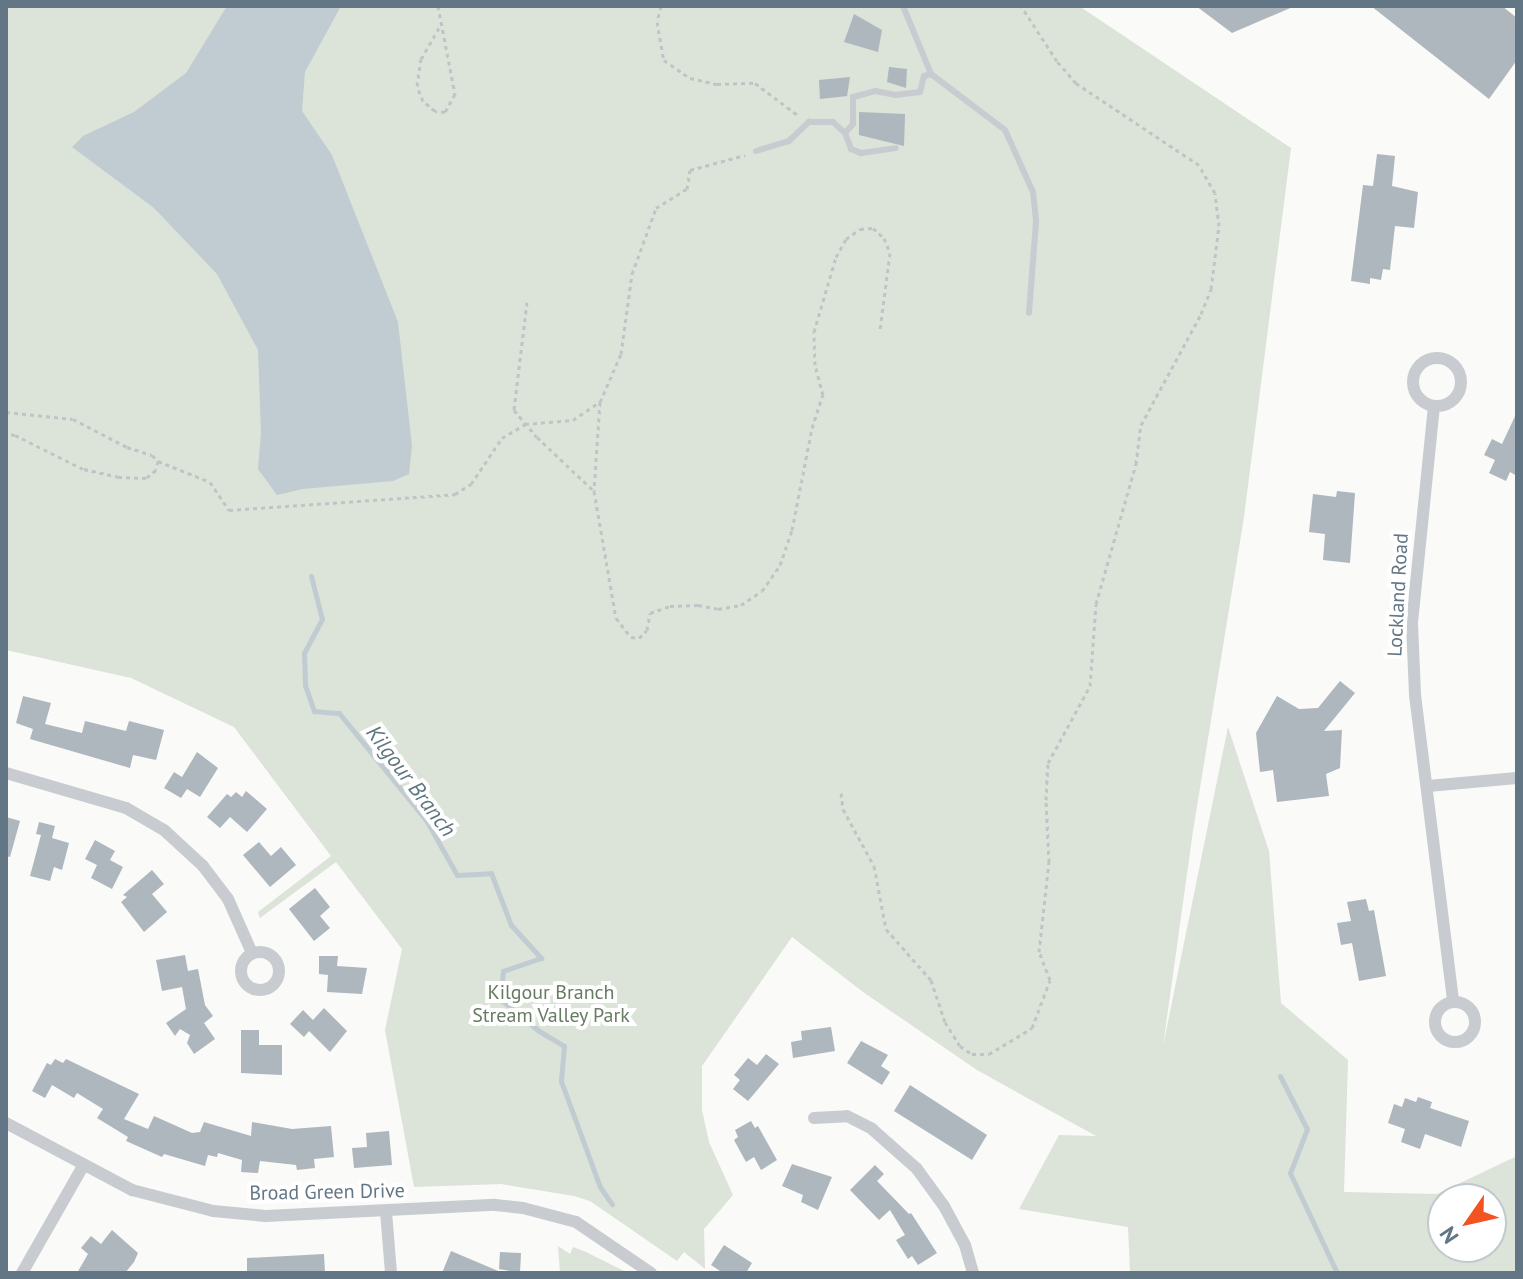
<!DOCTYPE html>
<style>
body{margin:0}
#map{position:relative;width:1523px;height:1279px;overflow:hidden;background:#fafaf8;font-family:"PT Sans",sans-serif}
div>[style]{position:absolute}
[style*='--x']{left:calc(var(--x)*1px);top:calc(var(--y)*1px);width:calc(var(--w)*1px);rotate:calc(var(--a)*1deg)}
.green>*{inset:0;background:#dce3d8}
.water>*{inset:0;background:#c0ccd1}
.stream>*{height:5px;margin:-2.5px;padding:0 2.5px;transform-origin:2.5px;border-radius:2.5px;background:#c0ccd1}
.building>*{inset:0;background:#aeb7bd}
.path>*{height:3px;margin-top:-1.5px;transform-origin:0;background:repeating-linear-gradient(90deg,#c1c4c6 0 4px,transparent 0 8px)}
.lane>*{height:6px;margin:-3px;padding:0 3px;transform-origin:3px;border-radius:3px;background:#c8ccd0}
.street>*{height:12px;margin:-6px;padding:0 6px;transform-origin:6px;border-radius:6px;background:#c8ccd0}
.street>.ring{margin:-6px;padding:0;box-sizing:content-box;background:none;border:12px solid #c8ccd0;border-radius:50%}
span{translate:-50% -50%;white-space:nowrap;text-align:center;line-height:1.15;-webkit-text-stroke:8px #fff;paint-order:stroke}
.street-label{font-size:20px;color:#637685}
.park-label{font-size:20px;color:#667c62}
.water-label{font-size:22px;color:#5e767e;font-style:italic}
.frame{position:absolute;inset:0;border:8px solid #637685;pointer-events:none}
.north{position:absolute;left:1427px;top:1183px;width:80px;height:80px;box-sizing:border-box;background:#fff;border:2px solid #c1c8ce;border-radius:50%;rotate:236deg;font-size:22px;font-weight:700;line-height:32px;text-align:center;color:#637685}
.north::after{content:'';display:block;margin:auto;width:28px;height:36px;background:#f25320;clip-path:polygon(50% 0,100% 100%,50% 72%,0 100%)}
</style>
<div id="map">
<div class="green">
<div style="clip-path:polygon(evenodd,6px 6px,1079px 6px,1291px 148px,1244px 517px,1193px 831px,1163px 1046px,1228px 727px,1269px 851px,1281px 1003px,1348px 1060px,1344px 1192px,1437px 1194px,1517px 1156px,1517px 1273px,1130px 1273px,1128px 1227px,1019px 1209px,1059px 1135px,1096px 1136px,977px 1070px,863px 992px,792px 937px,702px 1066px,702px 1110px,709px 1142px,733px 1195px,704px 1229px,705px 1269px,684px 1252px,677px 1261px,590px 1201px,574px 1196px,501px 1184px,414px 1187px,385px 1030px,402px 949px,336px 862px,260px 918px,258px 912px,331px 856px,234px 727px,131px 678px,6px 650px,6px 6px,1443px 1199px,1491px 1199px,1491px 1247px,1443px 1247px,1443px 1199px)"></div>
<div style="clip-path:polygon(558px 1246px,570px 1254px,573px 1247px,586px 1252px,628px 1273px,560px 1273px)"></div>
</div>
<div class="water">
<div style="clip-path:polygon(227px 6px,341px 6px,305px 72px,302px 111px,332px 155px,398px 322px,412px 446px,409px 474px,393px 481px,303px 489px,277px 495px,258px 469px,261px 433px,258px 350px,217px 274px,154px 208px,72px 147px,83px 136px,134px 112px,186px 73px)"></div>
</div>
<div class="stream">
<div style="--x:311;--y:576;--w:44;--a:75.7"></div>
<div style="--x:322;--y:619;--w:38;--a:118"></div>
<div style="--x:304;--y:653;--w:32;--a:88"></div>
<div style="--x:305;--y:685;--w:28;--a:71"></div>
<div style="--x:314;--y:711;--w:25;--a:5"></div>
<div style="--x:339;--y:713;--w:138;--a:50.9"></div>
<div style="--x:426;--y:820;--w:63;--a:60.6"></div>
<div style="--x:457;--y:875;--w:34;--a:-3"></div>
<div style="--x:491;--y:873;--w:56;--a:69"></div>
<div style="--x:511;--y:925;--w:45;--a:47.7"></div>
<div style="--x:541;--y:958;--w:40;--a:161.1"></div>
<div style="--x:503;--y:971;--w:28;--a:96"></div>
<div style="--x:500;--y:999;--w:50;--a:39.4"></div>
<div style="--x:539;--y:1031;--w:29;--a:31"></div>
<div style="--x:564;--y:1046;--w:35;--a:95"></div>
<div style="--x:561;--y:1081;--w:113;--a:69.8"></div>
<div style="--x:600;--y:1187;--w:21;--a:55"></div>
<div style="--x:1280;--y:1076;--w:59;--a:63"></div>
<div style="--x:1307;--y:1129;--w:47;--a:111.1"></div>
<div style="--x:1290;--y:1173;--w:110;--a:64.8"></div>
</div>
<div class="building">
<div style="clip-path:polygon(1196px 6px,1295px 6px,1232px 33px)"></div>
<div style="clip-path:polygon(1371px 6px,1502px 6px,1517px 18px,1517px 60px,1489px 99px)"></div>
<div style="clip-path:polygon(854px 14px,882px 30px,878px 52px,844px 42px)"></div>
<div style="clip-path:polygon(889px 67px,907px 69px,906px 88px,887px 82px)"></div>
<div style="clip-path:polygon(850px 77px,847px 96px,820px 99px,819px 80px)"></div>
<div style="clip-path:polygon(859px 112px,905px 114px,904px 146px,859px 135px)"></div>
<div style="clip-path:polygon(1377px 154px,1395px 156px,1392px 186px,1418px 192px,1414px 228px,1395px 226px,1390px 270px,1383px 269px,1381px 280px,1370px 278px,1370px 284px,1351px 281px,1363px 185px,1373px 186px)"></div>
<div style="clip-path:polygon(1517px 412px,1517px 476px,1510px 472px,1506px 481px,1489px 473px,1495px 460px,1484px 455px,1492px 439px,1502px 444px)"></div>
<div style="clip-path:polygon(1337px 491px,1355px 493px,1350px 563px,1323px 560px,1325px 534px,1309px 532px,1313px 494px,1336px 497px)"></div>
<div style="clip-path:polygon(1340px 681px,1355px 693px,1324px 731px,1342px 730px,1340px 768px,1326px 774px,1329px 796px,1277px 802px,1273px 770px,1260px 772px,1256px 733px,1277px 696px,1299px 709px,1318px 708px)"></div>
<div style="clip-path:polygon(23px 696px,51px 703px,45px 724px,82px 733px,85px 721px,126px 731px,129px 721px,164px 730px,156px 760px,133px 755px,130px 768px,30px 739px,33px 729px,16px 723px)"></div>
<div style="clip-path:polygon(197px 752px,218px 768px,200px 797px,187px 789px,181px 798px,164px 788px,174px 772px,182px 777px)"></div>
<div style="clip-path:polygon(246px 791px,267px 809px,247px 832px,230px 817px,220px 828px,207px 817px,227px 794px,231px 797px,236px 792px,242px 797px)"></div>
<div style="clip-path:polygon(6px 817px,20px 821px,10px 857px,6px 856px)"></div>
<div style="clip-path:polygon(39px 822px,55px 826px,52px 838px,69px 843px,62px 870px,54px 867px,50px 881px,30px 876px,41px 835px,36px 834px)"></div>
<div style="clip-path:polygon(95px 840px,115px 851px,110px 860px,123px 867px,112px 889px,91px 878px,97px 865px,85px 859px)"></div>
<div style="clip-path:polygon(259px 842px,271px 856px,281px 847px,296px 865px,270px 887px,243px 855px)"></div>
<div style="clip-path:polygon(152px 870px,164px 884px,152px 894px,167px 912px,144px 932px,121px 902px,127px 897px,123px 895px)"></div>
<div style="clip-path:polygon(315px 888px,330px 907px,320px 916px,330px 928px,314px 941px,289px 909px)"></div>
<div style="clip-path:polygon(1366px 899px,1369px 911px,1374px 910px,1386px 976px,1359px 981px,1352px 943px,1341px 945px,1337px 923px,1351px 921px,1347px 902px)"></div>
<div style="clip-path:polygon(185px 955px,188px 971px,198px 969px,205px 1005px,213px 1016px,204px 1023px,215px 1039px,194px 1054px,187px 1043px,190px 1035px,180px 1029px,175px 1036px,166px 1023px,186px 1009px,182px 987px,162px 991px,156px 960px)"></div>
<div style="clip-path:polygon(319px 956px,338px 956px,337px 966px,367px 968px,362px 994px,327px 992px,328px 975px,319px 974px)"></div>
<div style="clip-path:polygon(324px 1008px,347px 1031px,330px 1052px,309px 1031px,304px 1037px,290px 1024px,303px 1010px,313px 1020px)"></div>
<div style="clip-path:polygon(831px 1027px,835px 1051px,793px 1058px,791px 1042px,802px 1040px,801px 1031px)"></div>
<div style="clip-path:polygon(241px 1030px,259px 1030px,259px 1045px,282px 1045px,282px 1075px,241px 1073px)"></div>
<div style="clip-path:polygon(861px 1041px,888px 1055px,881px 1066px,890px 1072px,882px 1085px,847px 1063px)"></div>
<div style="clip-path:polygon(766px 1054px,779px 1064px,748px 1101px,733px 1089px,740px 1080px,734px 1075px,748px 1058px,757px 1065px)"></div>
<div style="clip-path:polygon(55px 1059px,63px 1063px,66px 1059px,139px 1094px,124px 1119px,148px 1129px,154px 1116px,192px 1133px,200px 1132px,204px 1122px,251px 1136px,252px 1122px,292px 1129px,331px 1126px,334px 1157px,314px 1159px,315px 1168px,297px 1170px,296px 1165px,260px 1161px,258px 1173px,241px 1172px,242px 1160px,218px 1153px,217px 1157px,208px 1155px,205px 1166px,164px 1154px,162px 1157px,126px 1141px,128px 1137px,97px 1118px,103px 1109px,77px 1093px,74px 1098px,52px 1085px,45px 1098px,32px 1091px,47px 1063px,51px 1065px)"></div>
<div style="clip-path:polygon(910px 1085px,987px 1135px,972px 1160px,894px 1111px)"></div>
<div style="clip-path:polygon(1418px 1097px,1432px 1102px,1430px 1108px,1469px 1121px,1461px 1147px,1425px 1134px,1420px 1149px,1401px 1142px,1405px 1129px,1388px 1123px,1394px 1104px,1402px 1107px,1405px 1098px,1416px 1102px)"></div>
<div style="clip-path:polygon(751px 1121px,755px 1128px,758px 1126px,777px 1160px,761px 1170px,754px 1157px,746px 1162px,734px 1140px,738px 1137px,735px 1130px)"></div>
<div style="clip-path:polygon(389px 1131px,392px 1165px,354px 1168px,352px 1148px,367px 1147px,366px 1133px)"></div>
<div style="clip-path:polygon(792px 1164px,832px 1177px,818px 1210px,801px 1202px,803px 1195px,782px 1186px)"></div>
<div style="clip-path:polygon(875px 1165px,884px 1174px,877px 1181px,909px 1214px,911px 1213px,937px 1253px,918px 1265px,912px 1256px,908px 1259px,896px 1240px,905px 1235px,890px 1210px,879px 1220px,850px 1190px)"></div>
<div style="clip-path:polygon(112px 1230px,138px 1253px,134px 1262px,125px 1273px,77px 1273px,88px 1254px,81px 1248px,91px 1236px,101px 1244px)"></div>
<div style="clip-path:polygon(724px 1245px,752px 1263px,746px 1273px,723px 1273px,711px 1265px)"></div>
<div style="clip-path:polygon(451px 1251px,503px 1273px,442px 1273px)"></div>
<div style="clip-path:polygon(500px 1252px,521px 1253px,520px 1273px,499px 1269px)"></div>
<div style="clip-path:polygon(324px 1254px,325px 1273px,247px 1273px,247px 1258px)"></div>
</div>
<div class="path">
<div style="--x:438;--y:6;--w:90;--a:79.1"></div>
<div style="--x:455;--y:94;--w:21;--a:119"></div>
<div style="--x:445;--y:112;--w:10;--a:-174"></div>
<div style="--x:435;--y:111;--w:16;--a:-140"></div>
<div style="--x:423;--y:101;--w:16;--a:-112"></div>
<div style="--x:417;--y:86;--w:27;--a:-82"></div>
<div style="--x:421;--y:59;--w:39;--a:-60"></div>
<div style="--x:661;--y:6;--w:16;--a:104"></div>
<div style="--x:657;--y:22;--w:39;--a:80"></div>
<div style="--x:664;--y:60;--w:32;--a:35"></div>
<div style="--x:690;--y:78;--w:28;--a:13"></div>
<div style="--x:717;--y:84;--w:38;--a:-2"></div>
<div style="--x:755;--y:83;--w:55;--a:36.9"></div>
<div style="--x:527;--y:302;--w:109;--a:96.9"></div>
<div style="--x:514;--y:410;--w:35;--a:50"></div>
<div style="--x:537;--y:437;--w:79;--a:43.5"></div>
<div style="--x:594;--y:491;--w:129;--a:80.2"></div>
<div style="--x:616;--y:618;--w:24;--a:52"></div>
<div style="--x:631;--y:637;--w:8;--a:7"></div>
<div style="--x:639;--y:638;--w:11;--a:-45"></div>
<div style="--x:647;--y:630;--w:17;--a:-80"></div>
<div style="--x:650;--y:613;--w:21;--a:-19"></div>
<div style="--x:670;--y:606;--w:28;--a:-2"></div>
<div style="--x:698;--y:605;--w:20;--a:11"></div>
<div style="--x:718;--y:609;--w:23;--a:-10"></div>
<div style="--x:741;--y:605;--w:25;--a:-34"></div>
<div style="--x:762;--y:591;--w:32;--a:-55"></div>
<div style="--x:780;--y:565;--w:37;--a:-71"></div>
<div style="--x:792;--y:530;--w:104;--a:-78.9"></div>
<div style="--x:812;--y:428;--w:35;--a:-72"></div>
<div style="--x:823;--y:395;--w:31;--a:-105"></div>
<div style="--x:815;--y:365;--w:33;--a:-92"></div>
<div style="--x:814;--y:332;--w:78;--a:-73.7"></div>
<div style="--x:836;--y:257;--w:21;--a:-61"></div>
<div style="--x:846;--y:239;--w:17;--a:-36"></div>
<div style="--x:860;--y:229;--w:13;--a:-4"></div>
<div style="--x:873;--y:228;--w:15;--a:42"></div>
<div style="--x:884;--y:238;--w:16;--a:68"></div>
<div style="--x:890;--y:253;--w:78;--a:97.4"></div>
<div style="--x:600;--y:402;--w:52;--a:-66.4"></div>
<div style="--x:621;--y:354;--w:81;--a:-82.2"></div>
<div style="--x:632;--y:274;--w:70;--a:-70"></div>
<div style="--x:656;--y:208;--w:36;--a:-32"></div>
<div style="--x:687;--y:189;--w:19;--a:-81"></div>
<div style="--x:690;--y:170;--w:57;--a:-15.3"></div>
<div style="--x:6;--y:412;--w:67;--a:6"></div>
<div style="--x:73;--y:419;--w:61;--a:27.4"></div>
<div style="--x:127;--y:447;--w:26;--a:18"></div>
<div style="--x:152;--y:455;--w:8;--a:45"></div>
<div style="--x:158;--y:461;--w:9;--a:103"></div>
<div style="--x:156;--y:470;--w:13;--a:141"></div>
<div style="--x:146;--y:478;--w:27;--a:-178"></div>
<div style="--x:119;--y:477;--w:37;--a:-167"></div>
<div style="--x:83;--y:469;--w:76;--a:-153.4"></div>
<div style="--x:15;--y:435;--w:9;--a:-174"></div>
<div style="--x:158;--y:461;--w:56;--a:22"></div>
<div style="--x:210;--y:482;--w:34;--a:56"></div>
<div style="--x:229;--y:510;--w:227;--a:-4"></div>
<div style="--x:455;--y:494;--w:19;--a:-32"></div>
<div style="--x:471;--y:484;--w:55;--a:-56"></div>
<div style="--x:502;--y:438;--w:27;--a:-31"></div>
<div style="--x:525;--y:424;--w:48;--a:-4.8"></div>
<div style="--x:573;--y:420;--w:32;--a:-34"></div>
<div style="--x:600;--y:402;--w:89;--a:93.9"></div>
<div style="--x:841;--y:793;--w:16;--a:83"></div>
<div style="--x:843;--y:809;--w:65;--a:61.5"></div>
<div style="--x:874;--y:866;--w:64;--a:79.2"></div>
<div style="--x:886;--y:929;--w:68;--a:48.6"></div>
<div style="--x:931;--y:980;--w:44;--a:71.6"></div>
<div style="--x:945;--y:1022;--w:28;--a:58"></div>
<div style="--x:960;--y:1046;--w:14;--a:34"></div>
<div style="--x:972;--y:1054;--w:17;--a:0"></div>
<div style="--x:989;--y:1054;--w:50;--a:-31.2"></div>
<div style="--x:1032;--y:1028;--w:51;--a:-69.4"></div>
<div style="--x:1050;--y:980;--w:30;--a:-111"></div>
<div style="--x:1039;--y:952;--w:91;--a:-83.7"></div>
<div style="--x:1049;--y:862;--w:62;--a:-92.8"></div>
<div style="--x:1046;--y:800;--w:37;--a:-87"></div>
<div style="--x:1048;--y:763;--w:88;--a:-61.4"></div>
<div style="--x:1090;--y:686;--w:82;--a:-85.8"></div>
<div style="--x:1096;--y:604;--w:146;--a:-74.1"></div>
<div style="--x:1136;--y:464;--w:39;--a:-83"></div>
<div style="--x:1141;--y:425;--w:126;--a:-61.6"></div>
<div style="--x:1201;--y:314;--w:27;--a:-68"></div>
<div style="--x:1211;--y:289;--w:64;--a:-82.8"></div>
<div style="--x:1219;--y:226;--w:33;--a:-97"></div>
<div style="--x:1215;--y:193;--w:32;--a:-120"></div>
<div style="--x:1199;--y:165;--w:148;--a:-146.3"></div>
<div style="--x:1076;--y:83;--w:29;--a:-131"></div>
<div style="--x:1057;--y:61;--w:66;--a:-123.2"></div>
</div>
<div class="lane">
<div style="--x:903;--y:6;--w:74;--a:67.6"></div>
<div style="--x:845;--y:133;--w:12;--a:-48"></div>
<div style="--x:853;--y:124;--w:27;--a:-90"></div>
<div style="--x:853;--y:97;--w:23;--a:-15"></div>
<div style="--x:875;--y:91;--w:20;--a:11"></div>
<div style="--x:895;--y:95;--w:25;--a:-7"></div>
<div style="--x:920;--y:92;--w:16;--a:-76"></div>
<div style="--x:924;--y:76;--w:7;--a:-16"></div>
<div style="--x:931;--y:74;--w:93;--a:37.1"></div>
<div style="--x:1005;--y:130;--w:68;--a:65.7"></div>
<div style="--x:1033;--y:192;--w:30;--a:84"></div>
<div style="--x:1036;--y:222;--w:91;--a:94.4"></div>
<div style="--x:756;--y:151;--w:34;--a:-17"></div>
<div style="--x:789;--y:141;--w:28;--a:-44"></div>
<div style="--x:809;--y:122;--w:24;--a:0"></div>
<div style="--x:833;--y:122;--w:16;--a:43"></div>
<div style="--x:845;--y:133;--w:17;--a:69"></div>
<div style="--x:851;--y:149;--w:11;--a:22"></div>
<div style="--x:861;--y:153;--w:35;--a:-8"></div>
</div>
<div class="street">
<div class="ring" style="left:1413px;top:358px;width:36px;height:36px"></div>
<div style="--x:1434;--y:406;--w:218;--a:95.8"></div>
<div style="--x:1412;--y:623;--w:72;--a:87.6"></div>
<div style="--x:1415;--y:695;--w:309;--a:82.9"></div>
<div style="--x:6;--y:773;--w:125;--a:16.3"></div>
<div style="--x:126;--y:808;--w:44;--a:30.1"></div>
<div style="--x:164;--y:830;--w:53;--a:42.7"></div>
<div style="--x:203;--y:866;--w:41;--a:52.9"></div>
<div style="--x:228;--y:899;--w:59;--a:66"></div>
<div style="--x:1428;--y:786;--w:89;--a:-5.1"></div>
<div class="ring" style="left:241px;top:952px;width:26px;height:26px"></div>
<div class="ring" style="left:1435px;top:1002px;width:28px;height:28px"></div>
<div style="--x:814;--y:1118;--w:33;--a:-3"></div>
<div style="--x:847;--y:1116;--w:28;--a:27"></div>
<div style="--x:872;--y:1129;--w:60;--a:41.6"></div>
<div style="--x:917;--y:1169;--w:46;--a:53.9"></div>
<div style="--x:944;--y:1206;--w:44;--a:61.7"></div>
<div style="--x:965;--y:1245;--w:29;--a:74"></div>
<div style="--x:6;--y:1123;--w:143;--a:28"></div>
<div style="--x:132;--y:1190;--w:84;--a:14.5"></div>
<div style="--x:213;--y:1211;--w:53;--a:5.4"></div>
<div style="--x:266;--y:1216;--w:229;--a:-2.8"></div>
<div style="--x:495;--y:1205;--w:28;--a:6"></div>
<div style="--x:523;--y:1208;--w:55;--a:14.8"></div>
<div style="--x:576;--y:1222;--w:91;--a:34.2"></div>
<div style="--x:386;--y:1212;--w:61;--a:85.3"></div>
<div style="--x:22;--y:1273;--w:123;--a:-60.3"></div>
</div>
<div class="street-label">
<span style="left:1398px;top:595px;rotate:-87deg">Lockland Road</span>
<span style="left:327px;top:1192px;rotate:-1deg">Broad Green Drive</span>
</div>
<div class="park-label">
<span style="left:551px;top:1004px">Kilgour Branch<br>Stream Valley Park</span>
</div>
<div class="water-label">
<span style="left:411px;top:781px;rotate:53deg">Kilgour Branch</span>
</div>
<div class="frame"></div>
<div class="north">N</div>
</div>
